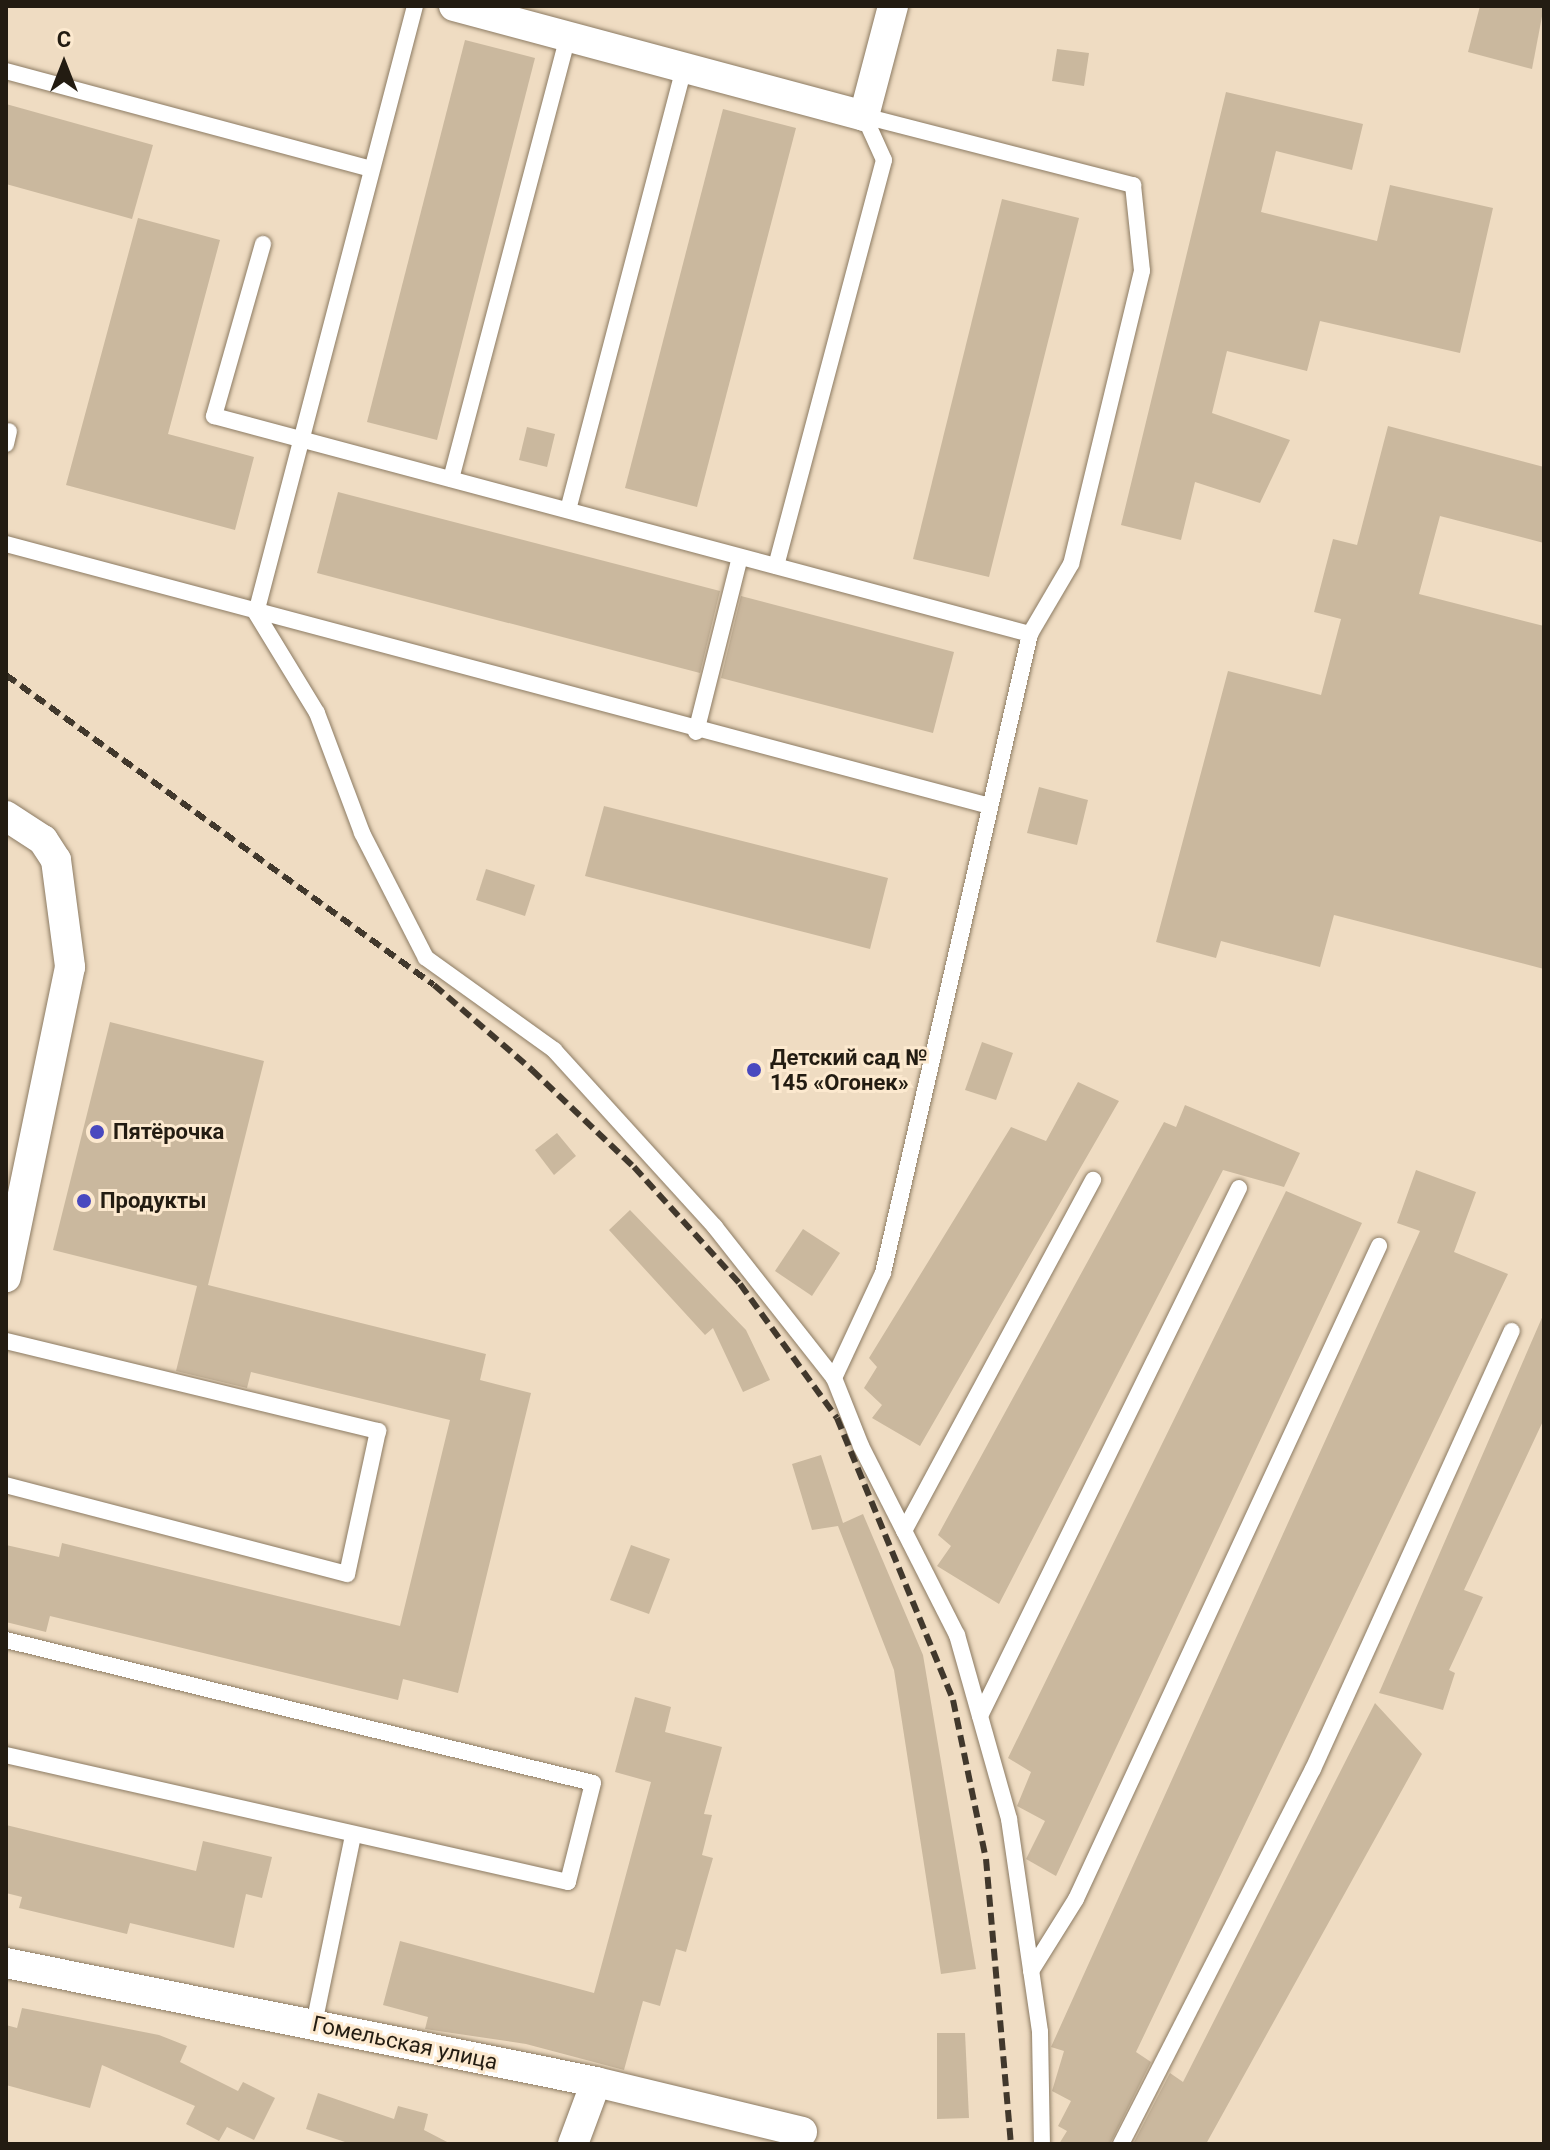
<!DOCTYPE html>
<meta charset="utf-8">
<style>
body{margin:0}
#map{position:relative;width:1550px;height:2150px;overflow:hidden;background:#efdcc2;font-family:Roboto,sans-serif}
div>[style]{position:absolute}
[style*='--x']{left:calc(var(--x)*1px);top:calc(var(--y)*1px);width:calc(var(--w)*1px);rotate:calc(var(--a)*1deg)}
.building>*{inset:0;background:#cab89e}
.roads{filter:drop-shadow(0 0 2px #8c7b63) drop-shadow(0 0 2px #8c7b63)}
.lane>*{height:16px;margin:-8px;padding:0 8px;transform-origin:8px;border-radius:8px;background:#fff}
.street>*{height:30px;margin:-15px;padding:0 15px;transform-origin:15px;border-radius:15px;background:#fff}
.rail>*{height:6px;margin-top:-3px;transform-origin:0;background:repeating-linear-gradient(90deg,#41382c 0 12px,transparent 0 18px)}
.dots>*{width:22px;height:22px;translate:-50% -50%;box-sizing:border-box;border:4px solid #fce9cf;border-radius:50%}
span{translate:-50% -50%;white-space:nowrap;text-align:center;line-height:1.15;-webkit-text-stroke:6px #fce9cf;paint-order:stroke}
.poi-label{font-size:22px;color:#231c12;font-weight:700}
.left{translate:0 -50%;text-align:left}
.street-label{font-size:22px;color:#231c12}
.frame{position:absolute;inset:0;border:8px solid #231c12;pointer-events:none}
.north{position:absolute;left:24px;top:24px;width:80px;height:80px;-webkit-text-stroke:6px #fce9cf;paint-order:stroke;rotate:0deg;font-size:22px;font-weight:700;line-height:32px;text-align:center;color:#231c12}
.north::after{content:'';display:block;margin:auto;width:28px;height:36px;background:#231c12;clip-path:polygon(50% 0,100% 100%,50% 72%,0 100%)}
</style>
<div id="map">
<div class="building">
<div style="clip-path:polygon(1480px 6px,1544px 6px,1532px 69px,1468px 52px)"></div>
<div style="clip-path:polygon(465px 40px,535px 58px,437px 440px,367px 422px)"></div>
<div style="clip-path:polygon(1057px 49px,1089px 53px,1084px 86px,1052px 81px)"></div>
<div style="clip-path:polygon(1226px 92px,1363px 124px,1352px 170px,1276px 151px,1261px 212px,1377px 241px,1390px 185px,1493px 208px,1460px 353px,1320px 321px,1307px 371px,1227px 351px,1212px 413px,1290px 440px,1260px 503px,1195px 482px,1181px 540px,1121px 525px)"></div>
<div style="clip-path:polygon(6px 104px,153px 145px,132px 219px,6px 184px)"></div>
<div style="clip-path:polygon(723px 109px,796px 128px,697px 507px,625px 488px)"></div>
<div style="clip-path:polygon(1002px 199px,1079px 218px,989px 577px,913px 559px)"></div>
<div style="clip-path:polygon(138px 218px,220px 240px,168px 434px,254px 457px,235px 530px,66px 485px)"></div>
<div style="clip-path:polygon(1388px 426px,1544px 467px,1544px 543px,1440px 516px,1419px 594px,1544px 626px,1544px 969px,1334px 915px,1320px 967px,1221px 941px,1216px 958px,1156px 942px,1228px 671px,1321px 695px,1341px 619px,1314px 612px,1333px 539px,1357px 545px)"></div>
<div style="clip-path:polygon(527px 427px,555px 434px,547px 467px,519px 460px)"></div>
<div style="clip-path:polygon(338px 492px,720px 591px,700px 673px,317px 573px)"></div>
<div style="clip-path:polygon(741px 596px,954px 652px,933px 733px,721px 678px)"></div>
<div style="clip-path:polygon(1039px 787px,1088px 800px,1077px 845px,1027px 833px)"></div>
<div style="clip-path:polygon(604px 806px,888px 878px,870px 949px,585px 876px)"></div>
<div style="clip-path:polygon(486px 869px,535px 885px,525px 916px,476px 900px)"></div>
<div style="clip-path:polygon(110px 1022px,264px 1061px,208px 1285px,486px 1354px,480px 1380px,531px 1393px,458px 1693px,403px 1679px,398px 1700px,50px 1616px,46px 1632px,6px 1622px,6px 1545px,59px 1557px,62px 1543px,400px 1626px,450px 1420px,251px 1372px,247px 1388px,176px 1371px,197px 1286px,53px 1250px)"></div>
<div style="clip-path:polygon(982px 1042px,1013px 1053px,996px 1100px,965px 1090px)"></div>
<div style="clip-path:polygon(1078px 1082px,1119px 1101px,920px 1446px,872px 1418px,882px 1405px,864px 1388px,877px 1367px,869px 1358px,1011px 1127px,1046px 1141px)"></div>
<div style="clip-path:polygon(1185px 1105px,1300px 1153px,1284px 1187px,1223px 1170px,999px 1604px,937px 1566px,951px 1546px,938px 1535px,1164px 1122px,1176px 1127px)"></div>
<div style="clip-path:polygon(557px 1133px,576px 1156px,554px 1175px,535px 1150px)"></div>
<div style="clip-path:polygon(1416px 1170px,1476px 1192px,1454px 1252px,1508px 1274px,1136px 2052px,1151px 2062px,1110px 2144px,1059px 2144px,1067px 2131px,1058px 2126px,1071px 2101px,1052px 2091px,1064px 2051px,1051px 2047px,1420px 1231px,1397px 1223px)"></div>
<div style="clip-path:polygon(1286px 1191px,1362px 1223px,1056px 1876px,1026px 1859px,1045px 1821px,1017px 1806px,1031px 1772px,1008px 1758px)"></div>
<div style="clip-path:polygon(630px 1210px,746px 1330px,770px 1380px,743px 1392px,713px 1328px,705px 1335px,609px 1230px)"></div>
<div style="clip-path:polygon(803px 1229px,840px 1253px,812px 1296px,775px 1271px)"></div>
<div style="clip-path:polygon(1544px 1313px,1544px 1419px,1464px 1590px,1483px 1597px,1449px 1670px,1455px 1673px,1443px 1710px,1379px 1693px)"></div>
<div style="clip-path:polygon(821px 1455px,843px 1523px,863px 1514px,923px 1655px,976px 1969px,941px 1974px,894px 1670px,838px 1526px,812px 1530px,792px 1464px)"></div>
<div style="clip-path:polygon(631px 1545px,670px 1559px,649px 1614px,610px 1600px)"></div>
<div style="clip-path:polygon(635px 1697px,671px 1707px,665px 1732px,722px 1747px,704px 1814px,712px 1815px,702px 1855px,713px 1858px,686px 1952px,676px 1949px,660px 2006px,643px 2001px,624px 2070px,526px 2044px,425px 2029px,428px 2017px,383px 2005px,400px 1941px,594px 1993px,651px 1782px,615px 1772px)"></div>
<div style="clip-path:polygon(1375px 1703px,1422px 1754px,1206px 2144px,1133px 2144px,1170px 2073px,1183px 2082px)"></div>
<div style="clip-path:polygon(6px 1825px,196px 1871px,203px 1841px,272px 1857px,262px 1898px,246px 1894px,234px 1948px,130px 1923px,127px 1934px,19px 1908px,22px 1897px,6px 1893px)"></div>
<div style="clip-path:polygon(22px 2008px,159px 2035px,187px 2046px,180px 2062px,238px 2091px,243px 2082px,275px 2098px,254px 2140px,227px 2127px,219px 2141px,186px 2124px,195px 2106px,102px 2065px,90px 2108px,6px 2085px,6px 2025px,17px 2028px)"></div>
<div style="clip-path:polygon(937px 2033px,965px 2033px,969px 2118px,937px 2119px)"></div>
<div style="clip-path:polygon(318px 2093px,394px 2119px,398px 2106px,428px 2114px,424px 2130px,451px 2144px,351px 2144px,306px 2129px)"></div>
</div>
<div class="roads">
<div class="lane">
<div style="--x:415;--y:6;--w:627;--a:104.68"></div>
<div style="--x:256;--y:613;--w:117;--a:58.6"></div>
<div style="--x:317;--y:713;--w:128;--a:69.4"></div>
<div style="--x:362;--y:833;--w:140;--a:62.9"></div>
<div style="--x:426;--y:958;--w:158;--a:35.7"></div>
<div style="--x:554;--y:1050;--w:239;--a:47.7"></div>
<div style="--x:715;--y:1227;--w:192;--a:51.8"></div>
<div style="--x:834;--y:1378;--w:73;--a:68.3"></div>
<div style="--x:861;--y:1446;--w:212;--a:63.1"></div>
<div style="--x:957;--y:1635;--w:191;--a:74.2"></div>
<div style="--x:1009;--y:1819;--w:215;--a:81.7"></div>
<div style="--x:1040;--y:2032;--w:112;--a:89"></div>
<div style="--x:6;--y:71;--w:378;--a:15"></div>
<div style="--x:263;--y:244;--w:179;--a:105.9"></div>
<div style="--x:214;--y:416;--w:845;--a:14.96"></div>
<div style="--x:6;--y:444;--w:13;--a:-77"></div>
<div style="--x:451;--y:479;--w:457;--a:-75.2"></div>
<div style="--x:568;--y:510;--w:458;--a:-75.3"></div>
<div style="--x:6;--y:544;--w:1018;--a:14.91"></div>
<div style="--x:776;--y:566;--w:420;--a:-75.1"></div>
<div style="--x:884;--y:160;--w:48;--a:-114.4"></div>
<div style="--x:864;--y:116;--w:278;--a:14.4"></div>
<div style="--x:1133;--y:185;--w:86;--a:84"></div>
<div style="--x:1142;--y:271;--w:301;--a:103.6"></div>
<div style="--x:1071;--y:564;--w:81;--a:120.4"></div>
<div style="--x:1030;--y:634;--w:656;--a:102.96"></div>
<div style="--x:883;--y:1273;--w:116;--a:115"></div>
<div style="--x:696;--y:732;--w:180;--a:-75.9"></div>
<div style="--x:6;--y:1341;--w:383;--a:13.6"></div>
<div style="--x:378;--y:1431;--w:146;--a:102.2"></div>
<div style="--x:347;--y:1574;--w:352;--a:-165.4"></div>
<div style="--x:904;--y:1531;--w:399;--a:-61.7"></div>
<div style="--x:6;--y:1640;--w:604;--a:13.69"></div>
<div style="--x:593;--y:1783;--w:102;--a:104.2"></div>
<div style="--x:568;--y:1882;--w:576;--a:-167.27"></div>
<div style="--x:980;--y:1716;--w:588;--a:-63.87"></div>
<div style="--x:1031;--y:1971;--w:85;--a:-58"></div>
<div style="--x:1076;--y:1899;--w:720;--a:-65.11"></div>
<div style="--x:314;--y:2024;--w:193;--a:-78.3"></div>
<div style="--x:1121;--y:2144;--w:421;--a:-62.9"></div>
<div style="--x:1313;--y:1769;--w:481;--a:-65.6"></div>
</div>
<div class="street">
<div style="--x:454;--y:6;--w:424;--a:15"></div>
<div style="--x:864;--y:116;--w:114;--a:-75.2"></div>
<div style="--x:6;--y:816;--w:44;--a:33"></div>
<div style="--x:43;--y:840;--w:24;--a:57"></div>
<div style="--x:56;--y:860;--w:108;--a:82.5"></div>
<div style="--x:70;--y:967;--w:317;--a:101.7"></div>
<div style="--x:6;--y:1963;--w:602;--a:11.4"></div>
<div style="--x:596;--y:2082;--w:212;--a:13.6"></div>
<div style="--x:573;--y:2144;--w:66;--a:-69.6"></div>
</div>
</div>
<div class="rail">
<div style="--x:6;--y:675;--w:528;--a:35.92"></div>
<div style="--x:434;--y:985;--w:130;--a:40.9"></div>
<div style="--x:532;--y:1070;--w:141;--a:43.6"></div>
<div style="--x:634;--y:1167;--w:158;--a:47.8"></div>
<div style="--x:740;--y:1284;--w:165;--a:54.1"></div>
<div style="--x:837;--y:1418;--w:305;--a:67.6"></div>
<div style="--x:953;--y:1700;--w:162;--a:78.3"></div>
<div style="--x:986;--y:1859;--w:286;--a:85"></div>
</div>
<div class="dots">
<div style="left:754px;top:1070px;background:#4949bf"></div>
<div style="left:97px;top:1132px;background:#4949bf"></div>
<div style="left:84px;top:1201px;background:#4949bf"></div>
</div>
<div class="poi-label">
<span class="left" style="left:770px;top:1070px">Детский сад №<br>145 «Огонек»</span>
<span class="left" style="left:113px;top:1132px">Пятёрочка</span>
<span class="left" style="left:100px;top:1201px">Продукты</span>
</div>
<div class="street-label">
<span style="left:405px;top:2043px;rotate:12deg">Гомельская улица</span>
</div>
<div class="frame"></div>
<div class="north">С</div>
</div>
